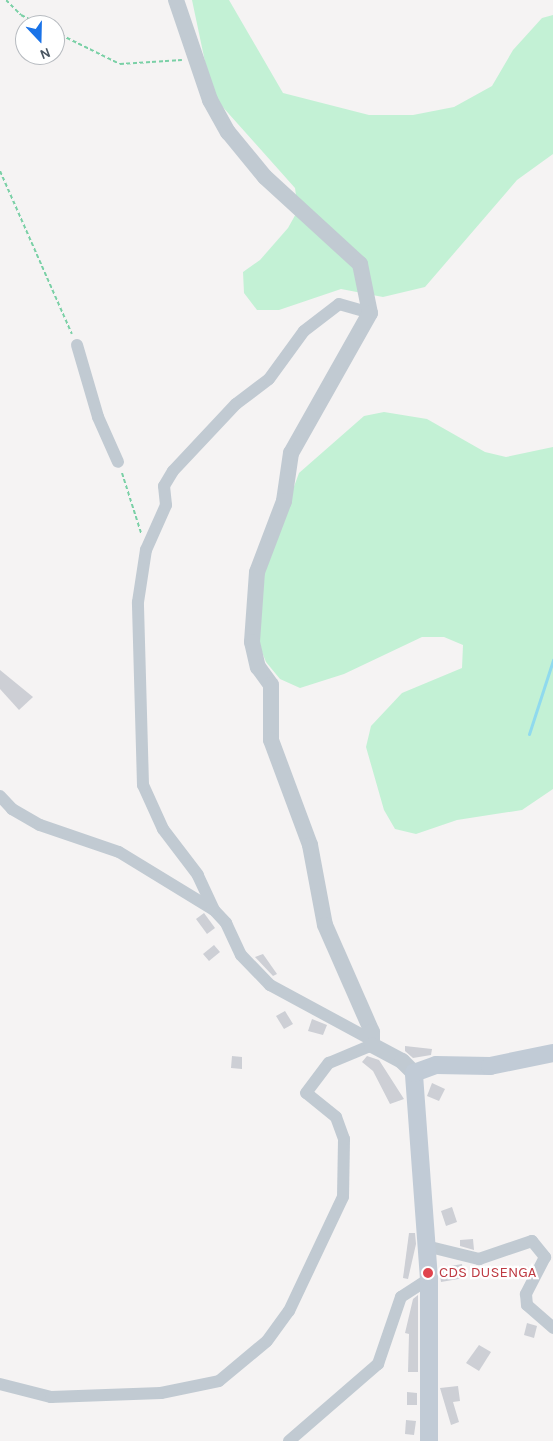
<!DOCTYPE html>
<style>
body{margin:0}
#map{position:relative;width:553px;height:1441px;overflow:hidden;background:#f5f3f3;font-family:Karla,sans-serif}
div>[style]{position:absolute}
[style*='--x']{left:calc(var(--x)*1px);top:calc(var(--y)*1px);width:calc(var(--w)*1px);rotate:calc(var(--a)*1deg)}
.green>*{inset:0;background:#c3f1d5}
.stream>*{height:3px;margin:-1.5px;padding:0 1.5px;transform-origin:1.5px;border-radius:1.5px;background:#90daee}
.building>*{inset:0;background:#cdcfd5}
.path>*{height:2px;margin-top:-1px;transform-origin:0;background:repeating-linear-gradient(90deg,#7ad0a6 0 4px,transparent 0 6.5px)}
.minor>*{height:12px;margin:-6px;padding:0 6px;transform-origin:6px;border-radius:6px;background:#c1cad2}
.tertiary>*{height:16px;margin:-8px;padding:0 8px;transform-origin:8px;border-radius:8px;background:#c1cad2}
.secondary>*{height:18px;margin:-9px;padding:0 9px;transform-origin:9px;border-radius:9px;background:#c1cbd6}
.dots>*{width:14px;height:14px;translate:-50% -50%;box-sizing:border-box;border:2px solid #fff;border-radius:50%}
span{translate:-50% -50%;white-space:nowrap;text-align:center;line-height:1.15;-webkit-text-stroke:4.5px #fff;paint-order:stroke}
.health-label{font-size:15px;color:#be3a42}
.left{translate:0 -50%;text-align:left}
.north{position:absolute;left:15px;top:15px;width:50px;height:50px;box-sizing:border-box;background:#fff;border:1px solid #b7bbc0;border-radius:50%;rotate:159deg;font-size:14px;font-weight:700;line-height:20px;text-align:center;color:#4a5661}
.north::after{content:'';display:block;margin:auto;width:18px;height:22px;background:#1a73e8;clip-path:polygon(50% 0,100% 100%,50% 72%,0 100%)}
</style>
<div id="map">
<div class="green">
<div style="clip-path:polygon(192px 0,229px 0,283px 93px,369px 115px,413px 115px,454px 107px,492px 86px,513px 50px,542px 18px,553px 15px,553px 154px,517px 180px,425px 287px,383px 297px,341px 289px,279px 310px,257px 310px,244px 293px,243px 272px,260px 260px,288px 228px,298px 210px,295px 188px,212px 95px)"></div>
<div style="clip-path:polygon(384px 412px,427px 419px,485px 452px,506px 457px,553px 447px,553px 789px,522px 810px,457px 820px,416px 834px,395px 829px,384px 810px,366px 747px,371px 726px,402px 693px,462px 668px,463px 645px,444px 637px,422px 637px,344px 674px,300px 688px,280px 679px,266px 662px,258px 642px,264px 568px,299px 473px,364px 416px)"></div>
</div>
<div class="stream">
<div style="--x:529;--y:734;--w:78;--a:-72"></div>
</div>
<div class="building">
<div style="clip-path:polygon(0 670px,33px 697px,19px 710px,0 689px)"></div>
<div style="clip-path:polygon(204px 913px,215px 928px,207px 934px,196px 919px)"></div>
<div style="clip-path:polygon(214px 945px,220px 952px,209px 961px,203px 954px)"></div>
<div style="clip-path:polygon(263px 954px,277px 974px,273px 976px,255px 957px)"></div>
<div style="clip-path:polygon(285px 1011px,293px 1024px,284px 1029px,276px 1016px)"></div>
<div style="clip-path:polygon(312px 1019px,327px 1025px,323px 1035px,308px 1031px)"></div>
<div style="clip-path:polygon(405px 1046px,432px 1049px,431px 1055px,413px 1058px,405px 1051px)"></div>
<div style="clip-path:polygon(232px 1056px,242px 1057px,242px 1069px,231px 1068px)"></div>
<div style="clip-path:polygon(367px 1056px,379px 1060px,404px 1099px,390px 1104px,373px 1071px,362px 1062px)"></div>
<div style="clip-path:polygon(432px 1083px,445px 1089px,439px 1101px,427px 1096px)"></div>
<div style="clip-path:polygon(452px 1207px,457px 1222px,446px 1226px,441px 1211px)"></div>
<div style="clip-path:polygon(409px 1233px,415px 1233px,416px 1244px,408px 1279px,403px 1278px)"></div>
<div style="clip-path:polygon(473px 1239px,474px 1250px,460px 1246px,460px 1240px)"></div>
<div style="clip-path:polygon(462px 1264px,464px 1278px,441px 1282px,439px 1268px)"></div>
<div style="clip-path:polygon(418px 1295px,418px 1372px,408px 1372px,409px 1334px,405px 1333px,413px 1299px)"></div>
<div style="clip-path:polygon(527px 1323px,537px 1326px,534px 1338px,524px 1335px)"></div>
<div style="clip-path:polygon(479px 1345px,491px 1352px,479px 1371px,466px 1363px)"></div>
<div style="clip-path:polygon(458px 1386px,460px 1401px,453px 1402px,459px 1422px,451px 1425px,440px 1388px)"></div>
<div style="clip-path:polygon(407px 1392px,417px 1393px,417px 1405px,407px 1405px)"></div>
<div style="clip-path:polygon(406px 1420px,416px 1421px,414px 1435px,405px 1434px)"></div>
</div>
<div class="path">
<div style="--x:6;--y:0;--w:21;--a:45"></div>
<div style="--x:21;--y:15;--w:22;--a:27"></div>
<div style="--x:55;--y:32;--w:72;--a:26.2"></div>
<div style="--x:120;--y:64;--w:62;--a:-3.7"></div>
<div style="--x:0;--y:171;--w:178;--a:66.2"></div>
<div style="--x:122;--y:473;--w:63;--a:72.4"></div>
</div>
<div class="minor">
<div style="--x:77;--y:345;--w:75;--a:73.7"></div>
<div style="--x:98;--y:417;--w:49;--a:66"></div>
<div style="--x:0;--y:796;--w:18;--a:47"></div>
<div style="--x:12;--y:809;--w:32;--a:30"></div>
<div style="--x:40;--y:825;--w:83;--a:18.9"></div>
<div style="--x:119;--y:852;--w:111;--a:31.4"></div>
<div style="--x:214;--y:910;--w:18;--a:47"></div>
<div style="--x:226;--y:923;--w:35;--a:65"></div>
<div style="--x:241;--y:955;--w:42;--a:46"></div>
<div style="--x:270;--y:985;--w:114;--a:28.4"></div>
<div style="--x:214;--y:910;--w:38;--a:-115"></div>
<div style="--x:198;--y:875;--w:58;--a:-127.3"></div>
<div style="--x:163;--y:829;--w:48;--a:-114.4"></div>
<div style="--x:143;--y:785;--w:183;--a:-91.6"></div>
<div style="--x:138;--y:602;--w:53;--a:-81.3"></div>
<div style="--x:146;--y:550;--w:49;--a:-66"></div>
<div style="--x:166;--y:505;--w:19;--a:-96"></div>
<div style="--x:164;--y:486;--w:17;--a:-59"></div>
<div style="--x:173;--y:471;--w:92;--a:-46.8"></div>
<div style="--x:236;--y:404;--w:41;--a:-37.1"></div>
<div style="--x:269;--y:379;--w:59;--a:-53.9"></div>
<div style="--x:304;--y:331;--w:44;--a:-37.6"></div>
<div style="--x:339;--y:304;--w:32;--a:16"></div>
<div style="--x:426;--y:1246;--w:55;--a:13.8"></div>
<div style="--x:479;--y:1259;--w:56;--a:-18.8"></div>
<div style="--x:532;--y:1241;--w:21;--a:51"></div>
<div style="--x:545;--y:1257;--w:42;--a:117.2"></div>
<div style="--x:526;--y:1294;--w:11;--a:85"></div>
<div style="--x:527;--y:1305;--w:35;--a:41"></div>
<div style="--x:0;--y:1384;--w:53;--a:14.3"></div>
<div style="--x:51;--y:1397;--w:110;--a:-2.1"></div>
<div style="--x:161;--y:1393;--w:59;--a:-11.7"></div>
<div style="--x:219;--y:1381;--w:62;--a:-39.8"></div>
<div style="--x:267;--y:1341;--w:37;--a:-54"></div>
<div style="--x:289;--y:1311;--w:126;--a:-64.7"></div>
<div style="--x:343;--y:1197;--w:58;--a:-89"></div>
<div style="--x:344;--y:1139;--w:23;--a:-110"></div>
<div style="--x:336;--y:1117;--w:38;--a:-141"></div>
<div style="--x:306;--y:1093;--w:38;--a:-53"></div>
<div style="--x:329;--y:1063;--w:47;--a:-22.7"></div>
<div style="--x:289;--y:1441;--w:118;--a:-40.9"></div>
<div style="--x:378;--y:1364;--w:71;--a:-71.1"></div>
<div style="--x:401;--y:1297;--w:33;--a:-33"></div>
</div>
<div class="tertiary">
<div style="--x:176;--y:0;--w:106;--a:71.2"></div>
<div style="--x:210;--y:100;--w:37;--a:61"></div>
<div style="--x:228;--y:132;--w:58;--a:50.6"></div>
<div style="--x:265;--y:177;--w:129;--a:42.5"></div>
<div style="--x:360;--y:264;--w:50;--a:78.5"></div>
<div style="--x:370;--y:313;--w:161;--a:119.4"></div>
<div style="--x:291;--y:453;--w:49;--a:98.3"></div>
<div style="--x:284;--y:501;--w:76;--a:110.8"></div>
<div style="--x:257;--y:572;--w:70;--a:94.1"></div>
<div style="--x:252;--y:642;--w:26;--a:77"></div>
<div style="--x:258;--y:667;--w:22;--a:54"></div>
<div style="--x:271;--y:685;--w:55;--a:90"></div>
<div style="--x:271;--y:740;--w:112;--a:69.6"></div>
<div style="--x:310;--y:845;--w:81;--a:79.4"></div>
<div style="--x:325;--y:925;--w:117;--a:66.3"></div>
<div style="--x:372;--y:1032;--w:13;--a:90"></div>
<div style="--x:372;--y:1045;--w:34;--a:28"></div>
<div style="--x:402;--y:1061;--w:17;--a:45"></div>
</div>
<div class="secondary">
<div style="--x:429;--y:1441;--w:162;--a:-90"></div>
<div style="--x:429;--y:1279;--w:207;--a:-94.2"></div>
<div style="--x:414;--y:1073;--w:23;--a:-20"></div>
<div style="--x:436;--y:1065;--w:54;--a:1.1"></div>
<div style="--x:490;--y:1066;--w:64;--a:-11.7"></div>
</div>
<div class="dots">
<div style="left:428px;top:1273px;background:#e0444e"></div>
</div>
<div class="health-label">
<span class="left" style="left:439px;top:1273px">CDS DUSENGA</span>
</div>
<div class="north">N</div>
</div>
